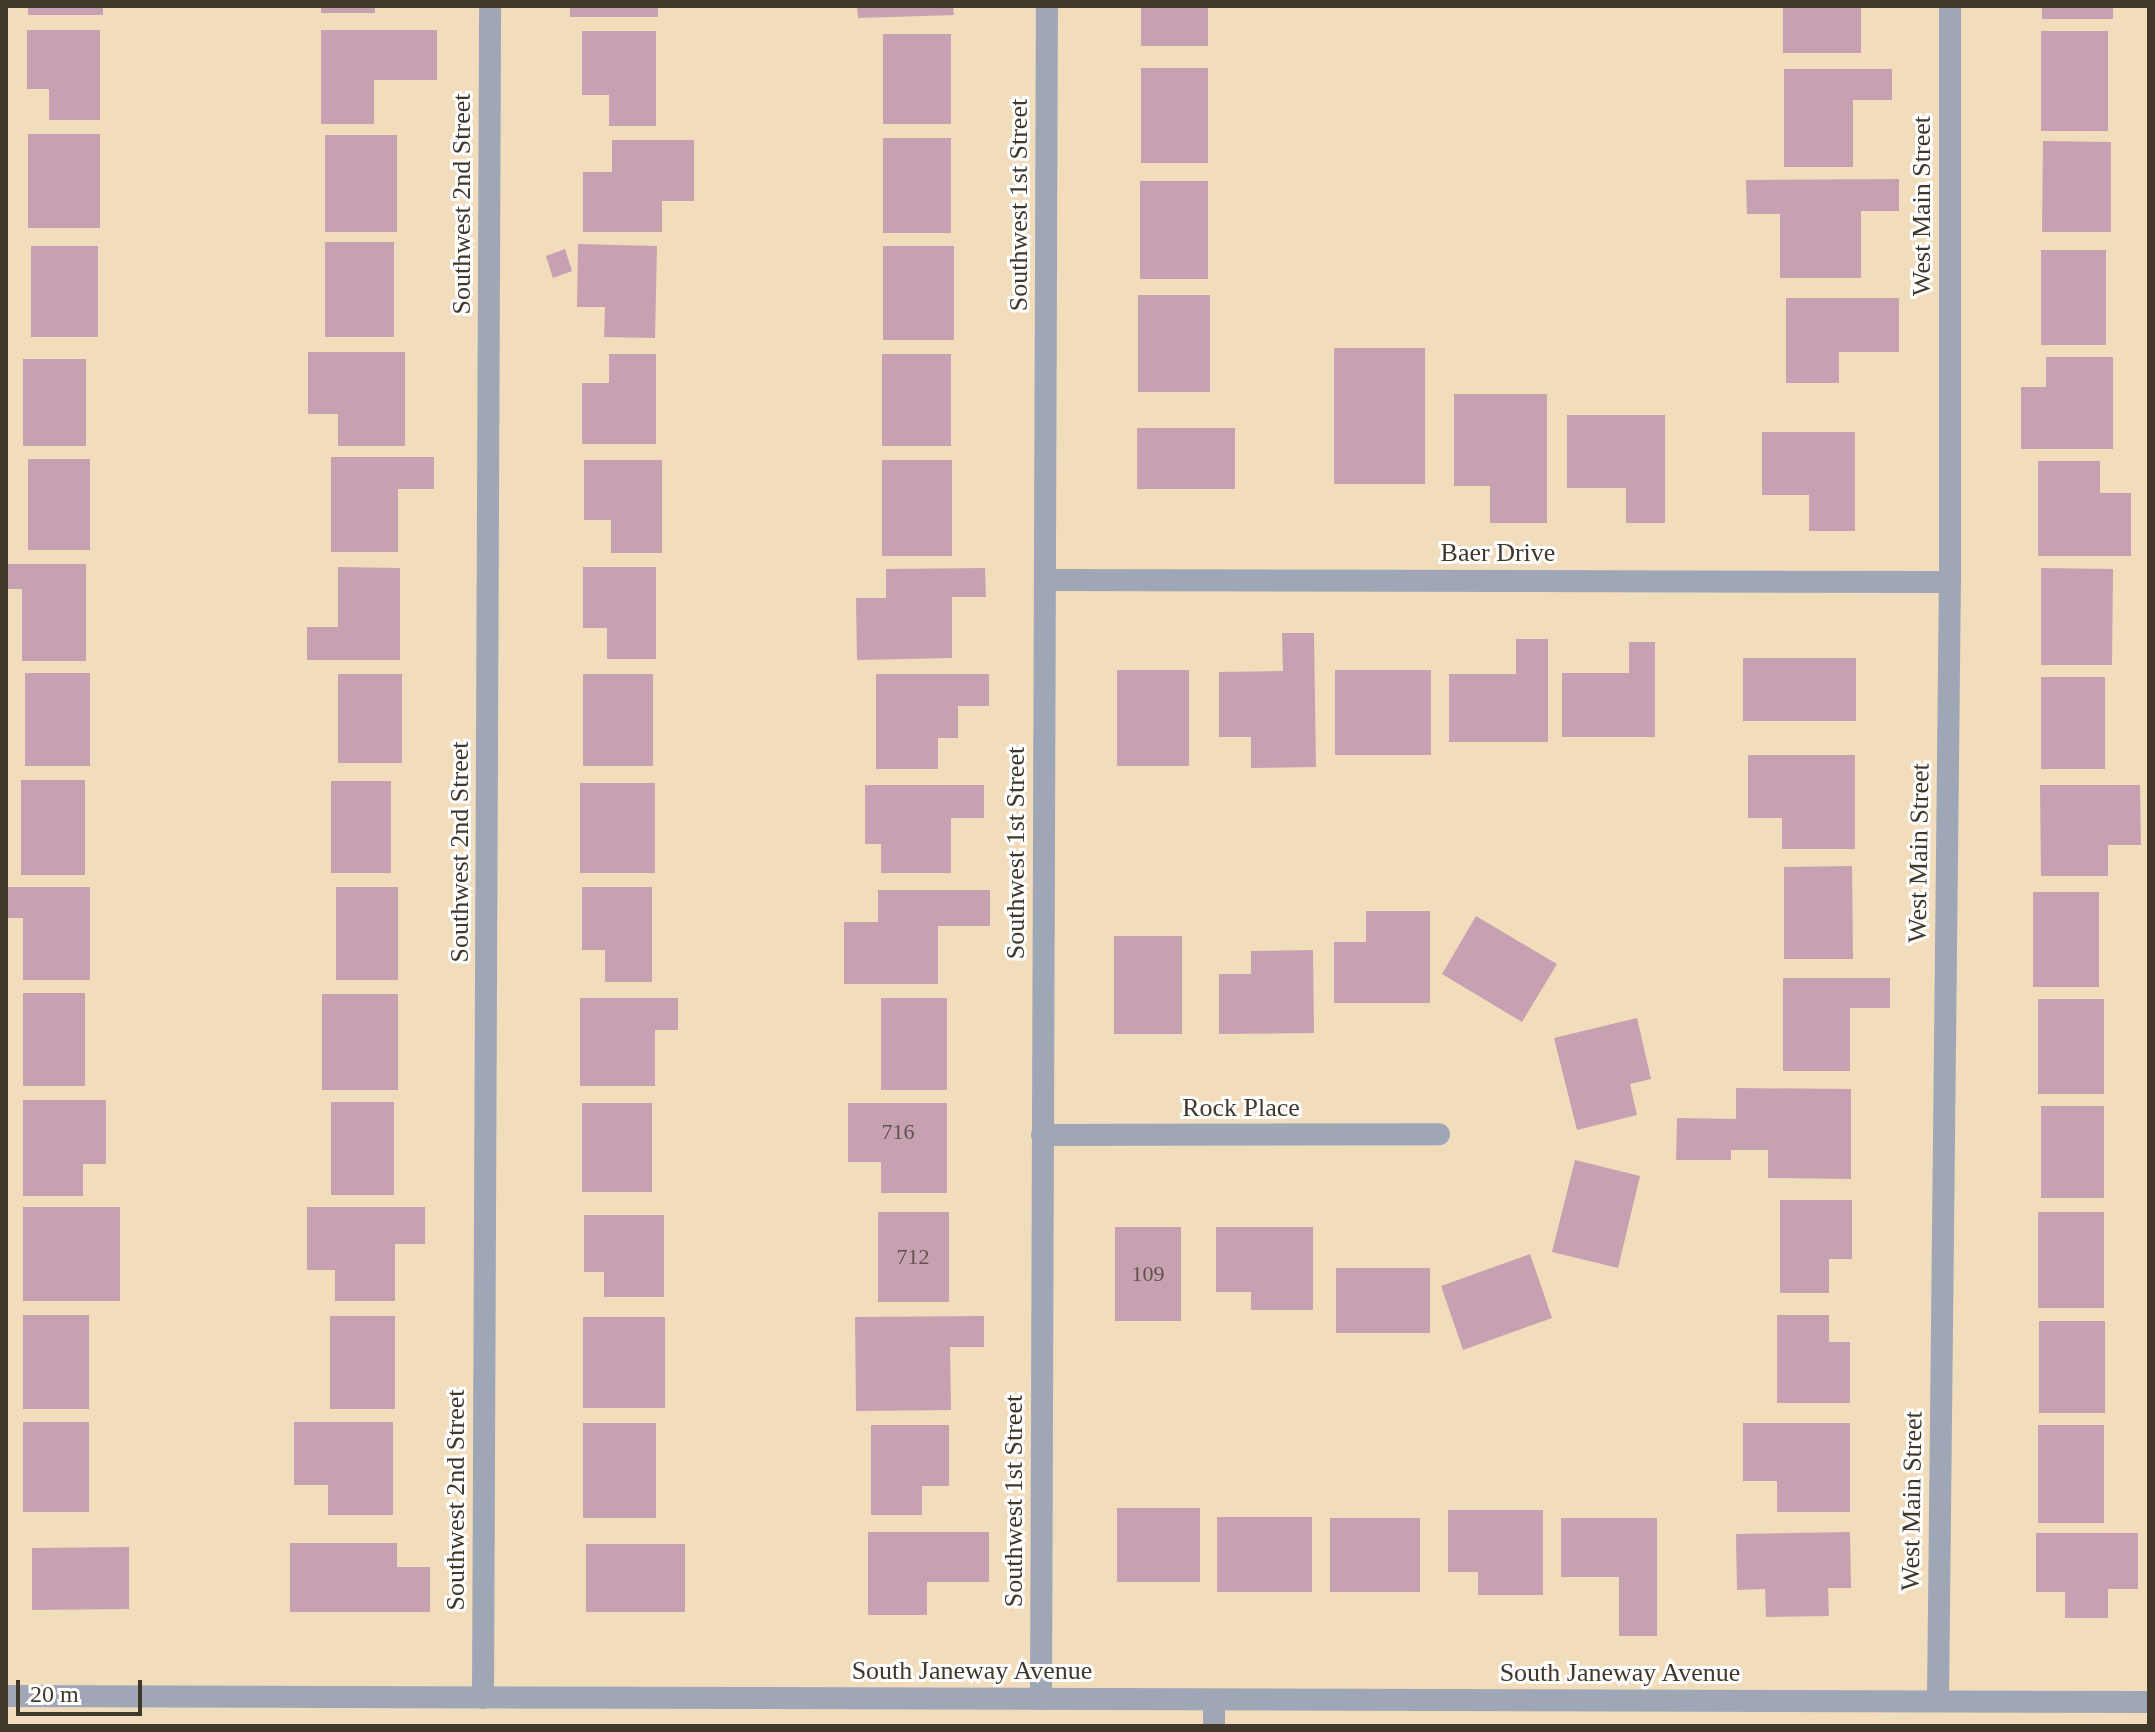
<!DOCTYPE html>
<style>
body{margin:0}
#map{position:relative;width:2155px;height:1732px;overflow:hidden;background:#f1ddbb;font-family:"Times New Roman",serif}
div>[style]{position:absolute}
.building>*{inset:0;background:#c7a1b1}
.minor>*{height:22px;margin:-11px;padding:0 11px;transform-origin:11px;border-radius:11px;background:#9fa6b5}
.tertiary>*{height:22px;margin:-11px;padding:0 11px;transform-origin:11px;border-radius:11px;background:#9fa6b5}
span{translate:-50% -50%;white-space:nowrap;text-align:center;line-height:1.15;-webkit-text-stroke:6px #fff;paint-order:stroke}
.number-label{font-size:22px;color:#62524c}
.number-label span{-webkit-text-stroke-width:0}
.street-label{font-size:26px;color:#40382b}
.frame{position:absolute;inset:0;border:8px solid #40382b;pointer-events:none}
.scale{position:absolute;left:16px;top:1680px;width:126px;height:36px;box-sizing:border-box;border:4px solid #40382b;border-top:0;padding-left:10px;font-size:24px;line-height:28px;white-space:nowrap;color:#40382b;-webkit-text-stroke:6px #fff;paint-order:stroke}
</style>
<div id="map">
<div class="building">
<i style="clip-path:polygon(28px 6px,103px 6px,103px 15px,28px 15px)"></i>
<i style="clip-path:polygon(321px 6px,375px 6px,375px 13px,321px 13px)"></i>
<i style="clip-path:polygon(570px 6px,658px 6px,658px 17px,570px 17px)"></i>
<i style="clip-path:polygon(857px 6px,953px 6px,954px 15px,858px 18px)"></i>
<i style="clip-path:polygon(1141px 6px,1208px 6px,1208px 46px,1141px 46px)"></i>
<i style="clip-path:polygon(1783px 6px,1861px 6px,1861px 53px,1783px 53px)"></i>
<i style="clip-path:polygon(2042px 6px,2113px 6px,2113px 19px,2042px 19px)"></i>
<i style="clip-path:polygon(27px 30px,100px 30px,100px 120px,49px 120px,49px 89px,27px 89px)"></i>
<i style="clip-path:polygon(321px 30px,437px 30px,437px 80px,374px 80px,374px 124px,321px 124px)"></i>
<i style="clip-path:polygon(582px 31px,656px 31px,656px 126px,609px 126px,609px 95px,582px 95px)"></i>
<i style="clip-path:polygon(2041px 31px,2108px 31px,2108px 131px,2041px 131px)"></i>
<i style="clip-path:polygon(883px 34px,951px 34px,951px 124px,883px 124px)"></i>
<i style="clip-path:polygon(1141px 68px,1208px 68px,1208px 163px,1141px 163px)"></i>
<i style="clip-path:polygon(1784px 69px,1892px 69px,1892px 100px,1853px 100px,1853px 167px,1784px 167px)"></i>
<i style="clip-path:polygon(28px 134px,100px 134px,100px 228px,28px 228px)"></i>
<i style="clip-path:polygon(325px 135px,397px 135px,397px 232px,325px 232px)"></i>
<i style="clip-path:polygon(883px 138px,951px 138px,951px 233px,883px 233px)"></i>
<i style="clip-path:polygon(612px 140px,694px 140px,694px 201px,662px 201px,662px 232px,583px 232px,583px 172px,612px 172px)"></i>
<i style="clip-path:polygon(2043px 141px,2111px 142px,2111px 232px,2042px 232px)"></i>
<i style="clip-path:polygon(1899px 179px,1899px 211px,1861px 211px,1861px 278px,1780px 278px,1780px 214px,1747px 214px,1746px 180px)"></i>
<i style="clip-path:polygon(1140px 181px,1208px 181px,1208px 279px,1140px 279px)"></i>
<i style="clip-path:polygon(325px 242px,394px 242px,394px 337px,325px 337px)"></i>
<i style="clip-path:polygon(578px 244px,657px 246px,655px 338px,604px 337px,605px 307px,577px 307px)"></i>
<i style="clip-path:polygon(31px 246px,98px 246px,98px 337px,31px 337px)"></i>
<i style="clip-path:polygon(883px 246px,954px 246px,954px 340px,883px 340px)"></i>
<i style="clip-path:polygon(565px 249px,572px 271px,553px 278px,546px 256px)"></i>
<i style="clip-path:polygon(2041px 250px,2106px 250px,2106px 345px,2041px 345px)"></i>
<i style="clip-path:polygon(1138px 295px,1210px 295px,1210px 392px,1138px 392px)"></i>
<i style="clip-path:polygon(1786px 298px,1899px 298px,1899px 352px,1839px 352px,1839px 383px,1786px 383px)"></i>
<i style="clip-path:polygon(1334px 348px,1425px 348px,1425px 484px,1334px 484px)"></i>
<i style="clip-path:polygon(308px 352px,405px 352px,405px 446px,338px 446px,338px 414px,308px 414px)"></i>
<i style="clip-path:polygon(609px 354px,656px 354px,656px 444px,582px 444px,582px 383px,609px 383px)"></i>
<i style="clip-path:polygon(882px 354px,951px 354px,951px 446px,882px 446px)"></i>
<i style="clip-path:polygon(2046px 357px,2113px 357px,2113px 449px,2021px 449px,2021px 387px,2046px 387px)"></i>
<i style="clip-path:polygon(23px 359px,86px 359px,86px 446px,23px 446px)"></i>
<i style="clip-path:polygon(1454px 394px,1547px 394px,1547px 523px,1490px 523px,1490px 486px,1454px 486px)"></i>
<i style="clip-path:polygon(1567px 415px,1665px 415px,1665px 523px,1626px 523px,1626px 488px,1567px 488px)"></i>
<i style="clip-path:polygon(1137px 428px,1235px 428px,1235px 489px,1137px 489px)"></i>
<i style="clip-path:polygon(1762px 432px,1855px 432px,1855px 531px,1809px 531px,1809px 495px,1762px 495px)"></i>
<i style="clip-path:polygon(331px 457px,434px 457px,434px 489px,398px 489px,398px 552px,331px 552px)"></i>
<i style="clip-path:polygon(28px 459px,90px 459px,90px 550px,28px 550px)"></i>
<i style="clip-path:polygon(584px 460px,662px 460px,662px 553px,611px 553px,611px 520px,584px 520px)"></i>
<i style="clip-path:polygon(882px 460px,952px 460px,952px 556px,882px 556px)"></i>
<i style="clip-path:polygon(2038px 461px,2100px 461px,2100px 493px,2131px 493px,2131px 556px,2038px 556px)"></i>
<i style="clip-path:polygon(6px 564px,86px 564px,86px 661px,22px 661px,22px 589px,6px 589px)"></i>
<i style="clip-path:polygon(338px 567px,400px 568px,400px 660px,307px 660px,307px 627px,338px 627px)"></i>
<i style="clip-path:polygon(583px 567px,656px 567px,656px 659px,607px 659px,607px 628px,583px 628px)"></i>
<i style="clip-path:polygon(985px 568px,986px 597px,952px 597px,952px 658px,857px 660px,856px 598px,886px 598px,886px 569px)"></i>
<i style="clip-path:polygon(2041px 568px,2113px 569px,2112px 665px,2041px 665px)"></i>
<i style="clip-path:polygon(1282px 633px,1314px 633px,1316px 767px,1251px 768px,1251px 737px,1219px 737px,1219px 672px,1283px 671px)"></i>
<i style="clip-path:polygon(1516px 639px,1548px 639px,1548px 742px,1449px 742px,1449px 674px,1516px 674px)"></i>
<i style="clip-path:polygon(1629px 642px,1655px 642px,1655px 737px,1562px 737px,1562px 673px,1629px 673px)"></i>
<i style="clip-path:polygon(1743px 658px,1856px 658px,1856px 721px,1743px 721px)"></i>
<i style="clip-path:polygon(1117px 670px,1189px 670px,1189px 766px,1117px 766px)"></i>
<i style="clip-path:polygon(1335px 670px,1431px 670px,1431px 755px,1335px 755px)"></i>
<i style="clip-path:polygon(25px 673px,90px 673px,90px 766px,25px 766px)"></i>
<i style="clip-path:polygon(338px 674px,402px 674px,402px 763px,338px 763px)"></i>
<i style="clip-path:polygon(583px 674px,653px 674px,653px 766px,583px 766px)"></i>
<i style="clip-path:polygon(876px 674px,989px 674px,989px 706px,958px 706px,958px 738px,938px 738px,938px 769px,876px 769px)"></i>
<i style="clip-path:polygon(2041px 677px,2105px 677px,2105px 769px,2041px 769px)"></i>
<i style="clip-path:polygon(1748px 755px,1855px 755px,1855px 849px,1782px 849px,1782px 818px,1748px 818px)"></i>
<i style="clip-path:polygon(21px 780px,85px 780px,85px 875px,21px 875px)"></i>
<i style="clip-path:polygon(331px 781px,391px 781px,391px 873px,331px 873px)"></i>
<i style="clip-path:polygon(580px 783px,655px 783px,655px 873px,580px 873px)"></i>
<i style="clip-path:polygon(865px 785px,984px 785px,984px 818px,951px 818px,951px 873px,881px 873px,881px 844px,865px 844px)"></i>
<i style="clip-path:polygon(2040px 785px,2140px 785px,2141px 845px,2108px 845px,2108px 876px,2041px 876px)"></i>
<i style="clip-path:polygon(1852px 866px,1853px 959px,1784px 959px,1784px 867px)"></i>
<i style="clip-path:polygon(6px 887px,90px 887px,90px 980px,23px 980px,23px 918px,6px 918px)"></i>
<i style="clip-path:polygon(336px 887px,398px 887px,398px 980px,336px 980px)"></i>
<i style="clip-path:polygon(582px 887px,652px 887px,652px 982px,605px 982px,605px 950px,582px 950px)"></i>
<i style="clip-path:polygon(878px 890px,990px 890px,990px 926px,938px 926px,938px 984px,844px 984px,844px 922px,878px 922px)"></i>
<i style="clip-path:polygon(2033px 892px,2099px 892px,2099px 987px,2033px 987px)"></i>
<i style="clip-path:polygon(1366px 911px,1430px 911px,1430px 1003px,1334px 1003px,1334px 942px,1366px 942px)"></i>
<i style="clip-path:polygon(1476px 916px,1557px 964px,1522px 1022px,1442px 974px)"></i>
<i style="clip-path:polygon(1114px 936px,1182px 936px,1182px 1034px,1114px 1034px)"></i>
<i style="clip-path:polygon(1313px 950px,1314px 1033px,1219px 1034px,1219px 974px,1251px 974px,1251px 951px)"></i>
<i style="clip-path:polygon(1783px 978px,1890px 978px,1890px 1008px,1850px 1008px,1850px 1071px,1783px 1071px)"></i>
<i style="clip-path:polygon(23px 993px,85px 993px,85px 1086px,23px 1086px)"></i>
<i style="clip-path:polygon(322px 994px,398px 994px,398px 1090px,322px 1090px)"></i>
<i style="clip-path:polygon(580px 998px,678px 998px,678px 1030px,655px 1030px,655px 1086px,580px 1086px)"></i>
<i style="clip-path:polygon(881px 998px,947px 998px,947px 1090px,881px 1090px)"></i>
<i style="clip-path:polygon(2038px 999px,2104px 999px,2104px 1094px,2038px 1094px)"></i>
<i style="clip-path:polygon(1637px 1018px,1651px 1079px,1630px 1084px,1637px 1115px,1577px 1130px,1554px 1038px)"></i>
<i style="clip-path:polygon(1736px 1088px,1851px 1089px,1851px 1179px,1768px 1178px,1768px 1150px,1731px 1150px,1731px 1160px,1676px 1160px,1677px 1118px,1736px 1119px)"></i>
<i style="clip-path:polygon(23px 1100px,106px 1100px,106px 1164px,83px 1164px,83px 1196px,23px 1196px)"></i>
<i style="clip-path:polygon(331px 1102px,394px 1102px,394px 1195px,331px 1195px)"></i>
<i style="clip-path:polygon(582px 1103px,652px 1103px,652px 1192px,582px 1192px)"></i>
<i style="clip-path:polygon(848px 1103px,947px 1103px,947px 1193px,881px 1193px,881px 1162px,848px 1162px)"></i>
<i style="clip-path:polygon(2041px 1106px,2104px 1106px,2104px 1198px,2041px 1198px)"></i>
<i style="clip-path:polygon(1575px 1160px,1640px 1176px,1618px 1268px,1552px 1252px)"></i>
<i style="clip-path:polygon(1780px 1200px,1852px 1200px,1852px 1259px,1829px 1259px,1829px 1293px,1780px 1293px)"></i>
<i style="clip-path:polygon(23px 1207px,120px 1207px,120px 1301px,23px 1301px)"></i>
<i style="clip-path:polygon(307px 1207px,425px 1207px,425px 1244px,395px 1244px,395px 1301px,335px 1301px,335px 1270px,307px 1270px)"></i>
<i style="clip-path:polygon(878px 1212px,949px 1212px,949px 1302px,878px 1302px)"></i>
<i style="clip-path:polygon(2038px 1212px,2104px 1212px,2104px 1308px,2038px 1308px)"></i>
<i style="clip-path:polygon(584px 1215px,664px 1215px,664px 1297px,604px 1297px,604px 1272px,584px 1272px)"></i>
<i style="clip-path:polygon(1115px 1227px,1181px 1227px,1181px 1321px,1115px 1321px)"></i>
<i style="clip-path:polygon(1216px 1227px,1313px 1227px,1313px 1310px,1251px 1310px,1251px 1292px,1216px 1292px)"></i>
<i style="clip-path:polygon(1530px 1254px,1552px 1318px,1463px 1350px,1441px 1286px)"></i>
<i style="clip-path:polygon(1336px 1268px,1430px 1268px,1430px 1333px,1336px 1333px)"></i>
<i style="clip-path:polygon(23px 1315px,89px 1315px,89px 1409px,23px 1409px)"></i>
<i style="clip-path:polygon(1777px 1315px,1829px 1315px,1829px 1342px,1850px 1342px,1850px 1403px,1777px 1403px)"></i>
<i style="clip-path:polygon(330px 1316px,395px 1316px,395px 1409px,330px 1409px)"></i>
<i style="clip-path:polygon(984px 1316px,984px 1347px,950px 1347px,951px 1410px,856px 1411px,855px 1317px)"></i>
<i style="clip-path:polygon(583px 1317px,665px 1317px,665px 1408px,583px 1408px)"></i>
<i style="clip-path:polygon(2039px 1321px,2105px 1321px,2105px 1413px,2039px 1413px)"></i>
<i style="clip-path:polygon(23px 1422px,89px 1422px,89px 1512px,23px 1512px)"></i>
<i style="clip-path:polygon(294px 1422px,393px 1422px,393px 1515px,328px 1515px,328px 1485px,294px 1485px)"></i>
<i style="clip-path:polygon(583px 1423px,656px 1423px,656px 1518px,583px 1518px)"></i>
<i style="clip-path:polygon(1743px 1423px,1850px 1423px,1850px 1512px,1777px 1512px,1777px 1481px,1743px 1481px)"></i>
<i style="clip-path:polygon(871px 1425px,949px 1425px,949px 1486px,922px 1486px,922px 1515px,871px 1515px)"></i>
<i style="clip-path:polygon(2038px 1425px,2104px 1425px,2104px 1523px,2038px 1523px)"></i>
<i style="clip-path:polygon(1117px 1508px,1200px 1508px,1200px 1582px,1117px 1582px)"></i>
<i style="clip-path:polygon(1448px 1510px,1543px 1510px,1543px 1595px,1478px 1595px,1478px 1572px,1448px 1572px)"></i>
<i style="clip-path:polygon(1217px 1517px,1312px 1517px,1312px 1592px,1217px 1592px)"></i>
<i style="clip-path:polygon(1330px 1518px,1420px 1518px,1420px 1592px,1330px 1592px)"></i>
<i style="clip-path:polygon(1561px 1518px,1657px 1518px,1657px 1636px,1619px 1636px,1619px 1577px,1561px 1577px)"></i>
<i style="clip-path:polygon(868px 1532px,989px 1532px,989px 1582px,927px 1582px,927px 1615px,868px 1615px)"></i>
<i style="clip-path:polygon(1850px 1532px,1851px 1588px,1828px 1588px,1829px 1616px,1766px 1617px,1765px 1589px,1737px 1590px,1736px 1534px)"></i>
<i style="clip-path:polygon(2036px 1533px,2138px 1533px,2138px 1589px,2108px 1589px,2108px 1618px,2065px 1618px,2065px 1592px,2036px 1592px)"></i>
<i style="clip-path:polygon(290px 1543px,397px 1543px,397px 1567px,430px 1567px,430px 1612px,290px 1612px)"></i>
<i style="clip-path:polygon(586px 1544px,685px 1544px,685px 1612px,586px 1612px)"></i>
<i style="clip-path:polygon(129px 1547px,129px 1609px,32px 1610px,32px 1548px)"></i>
</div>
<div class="minor">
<i style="left:1046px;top:580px;width:904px;rotate:0.13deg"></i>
<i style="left:1042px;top:1135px;width:397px;rotate:-0.1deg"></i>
<i style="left:483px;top:1698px;width:1692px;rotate:-89.76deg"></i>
<i style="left:1041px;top:1699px;width:1693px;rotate:-89.8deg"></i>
<i style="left:1214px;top:1701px;width:25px;rotate:90deg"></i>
<i style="left:1938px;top:1701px;width:1119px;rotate:-89.39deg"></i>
<i style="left:1950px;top:582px;width:576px;rotate:-90deg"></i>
</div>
<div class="tertiary">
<i style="left:6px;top:1696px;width:2143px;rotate:0.16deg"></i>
</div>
<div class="number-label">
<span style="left:898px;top:1132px">716</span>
<span style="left:913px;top:1257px">712</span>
<span style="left:1148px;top:1274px">109</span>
</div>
<div class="street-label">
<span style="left:462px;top:204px;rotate:-90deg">Southwest 2nd Street</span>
<span style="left:1019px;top:205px;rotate:-90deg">Southwest 1st Street</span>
<span style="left:1922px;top:206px;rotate:-90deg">West Main Street</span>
<span style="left:1498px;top:553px">Baer Drive</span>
<span style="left:460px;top:852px;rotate:-90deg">Southwest 2nd Street</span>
<span style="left:1016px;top:853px;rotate:-90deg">Southwest 1st Street</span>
<span style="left:1919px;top:853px;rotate:-89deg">West Main Street</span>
<span style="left:1241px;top:1108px">Rock Place</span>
<span style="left:456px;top:1500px;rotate:-90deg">Southwest 2nd Street</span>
<span style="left:1014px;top:1501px;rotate:-90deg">Southwest 1st Street</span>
<span style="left:1912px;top:1501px;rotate:-89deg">West Main Street</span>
<span style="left:972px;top:1671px">South Janeway Avenue</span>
<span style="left:1620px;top:1673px">South Janeway Avenue</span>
</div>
<div class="frame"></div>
<div class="scale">20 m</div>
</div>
